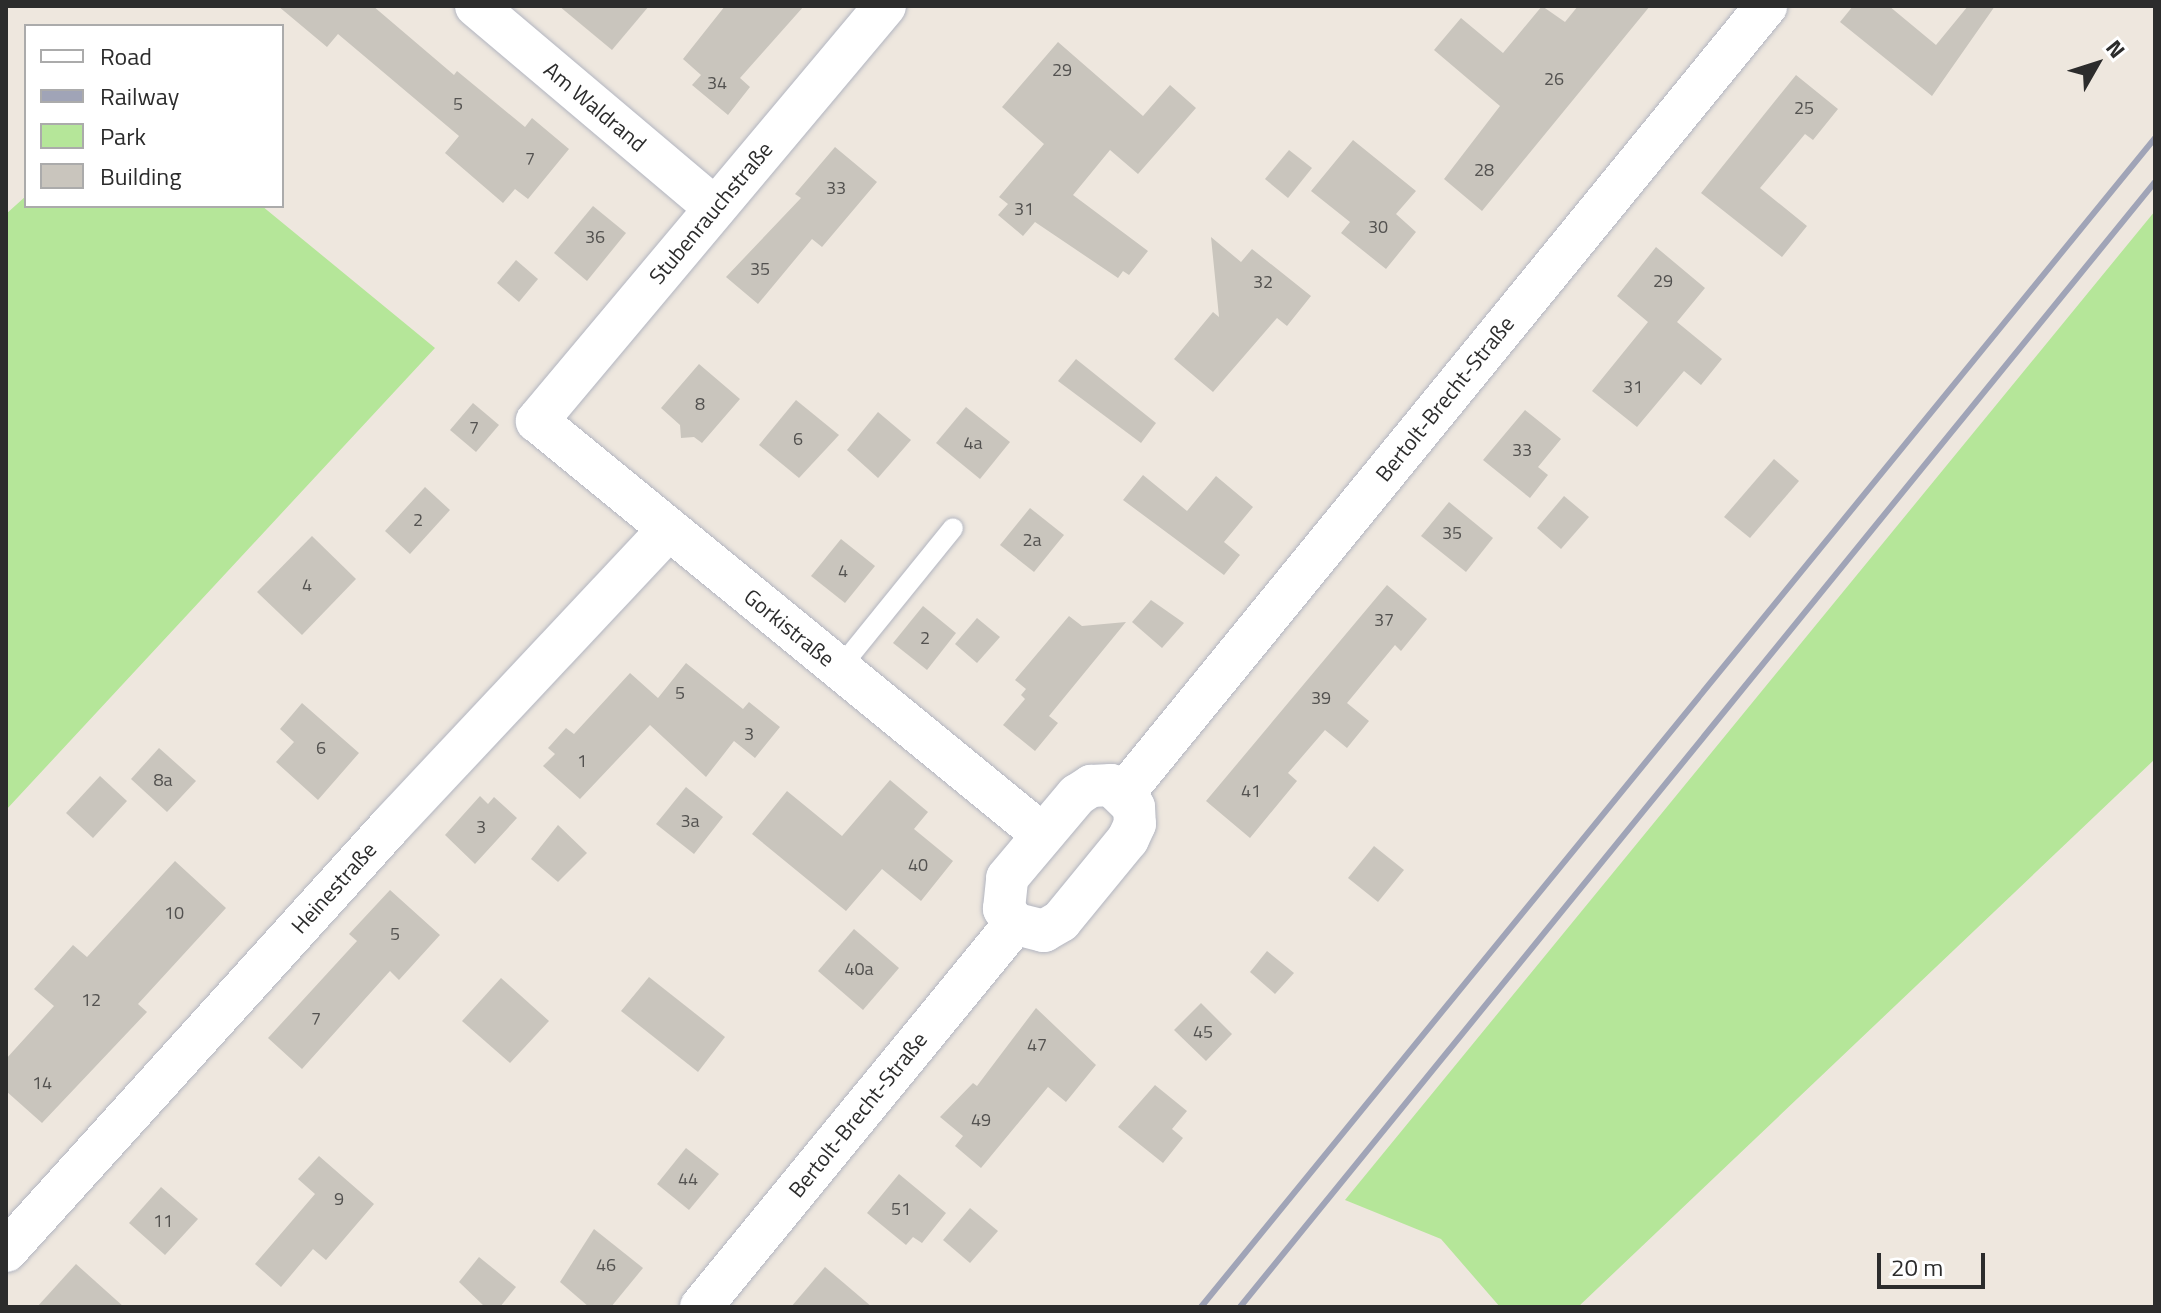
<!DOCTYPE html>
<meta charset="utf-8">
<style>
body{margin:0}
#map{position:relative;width:2161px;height:1313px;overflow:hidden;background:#eee7de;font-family:"Titillium Web",sans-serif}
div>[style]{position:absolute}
.green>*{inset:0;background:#b5e699}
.building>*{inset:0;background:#c9c5bd}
.roads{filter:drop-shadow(0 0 2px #b2b5c0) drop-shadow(0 0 2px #b2b5c0)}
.service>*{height:20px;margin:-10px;padding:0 10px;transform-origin:10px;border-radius:10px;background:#fff}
.minor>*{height:42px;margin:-21px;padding:0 21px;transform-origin:21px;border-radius:21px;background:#fff}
.rail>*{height:6px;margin:-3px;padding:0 3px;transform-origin:3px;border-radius:3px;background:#a0a4b7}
span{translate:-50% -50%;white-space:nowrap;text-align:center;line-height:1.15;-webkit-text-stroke:6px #fff;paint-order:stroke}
.number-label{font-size:18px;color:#535250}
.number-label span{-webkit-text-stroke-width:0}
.street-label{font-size:22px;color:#2c2c2c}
.frame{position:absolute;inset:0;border:8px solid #2c2c2c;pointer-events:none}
.legend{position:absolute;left:24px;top:24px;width:260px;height:184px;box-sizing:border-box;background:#fff;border:2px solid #ababab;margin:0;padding:10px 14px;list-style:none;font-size:24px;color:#2c2c2c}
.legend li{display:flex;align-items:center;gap:16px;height:40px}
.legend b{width:40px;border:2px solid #ababab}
.north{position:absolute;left:2057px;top:24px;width:80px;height:80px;-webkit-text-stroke:6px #fff;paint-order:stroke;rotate:51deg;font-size:22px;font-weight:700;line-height:32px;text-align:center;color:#2c2c2c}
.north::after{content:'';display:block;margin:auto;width:28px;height:36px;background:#2c2c2c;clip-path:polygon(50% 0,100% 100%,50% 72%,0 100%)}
.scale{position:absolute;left:1877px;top:1253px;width:108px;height:36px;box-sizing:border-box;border:4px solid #2c2c2c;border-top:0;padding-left:10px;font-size:24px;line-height:28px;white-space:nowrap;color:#2c2c2c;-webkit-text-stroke:6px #fff;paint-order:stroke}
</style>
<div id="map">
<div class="green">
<i style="clip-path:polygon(26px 196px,26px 206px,262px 206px,435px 348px,6px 810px,6px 214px)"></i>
<i style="clip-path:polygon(2155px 211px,2155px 759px,1578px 1307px,1500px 1307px,1441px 1239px,1345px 1200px)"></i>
</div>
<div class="building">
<i style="clip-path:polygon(278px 6px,373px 6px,454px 75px,457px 71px,525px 127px,532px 118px,569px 149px,528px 199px,515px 189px,503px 203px,445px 153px,459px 136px,338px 34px,327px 47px)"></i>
<i style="clip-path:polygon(559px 6px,649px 6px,612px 50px)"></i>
<i style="clip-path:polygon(725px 6px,804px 6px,740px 78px,750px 87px,728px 115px,692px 85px,701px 75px,683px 59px)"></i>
<i style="clip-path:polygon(1542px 6px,1565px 22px,1578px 6px,1650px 6px,1482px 211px,1444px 179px,1500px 106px,1434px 50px,1461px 18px,1503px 53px)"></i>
<i style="clip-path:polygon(1853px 6px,1889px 6px,1936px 45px,1968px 6px,1995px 6px,1932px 96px,1840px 22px)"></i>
<i style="clip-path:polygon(1058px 42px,1143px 116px,1170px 85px,1196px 108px,1138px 174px,1110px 150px,1073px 195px,1148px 251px,1129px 275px,1123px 271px,1118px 278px,1035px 222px,1023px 236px,998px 215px,1008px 204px,999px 197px,1044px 144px,1002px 107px)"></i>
<i style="clip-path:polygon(1796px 75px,1838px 109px,1813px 140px,1805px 134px,1760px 188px,1807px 226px,1782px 257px,1701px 193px)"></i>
<i style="clip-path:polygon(1353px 140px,1416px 191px,1396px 214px,1416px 232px,1386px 269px,1341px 233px,1350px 222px,1311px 191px)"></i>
<i style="clip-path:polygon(835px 147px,877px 182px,822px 247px,812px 239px,758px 304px,726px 277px,801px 198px,795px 194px)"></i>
<i style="clip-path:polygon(1289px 150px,1312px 168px,1288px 198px,1265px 179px)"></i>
<i style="clip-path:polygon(593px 206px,626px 233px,587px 281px,554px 253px)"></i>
<i style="clip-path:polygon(1211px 237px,1241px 262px,1252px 249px,1311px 296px,1287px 326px,1277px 318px,1213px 392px,1174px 359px,1213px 312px,1219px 317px)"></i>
<i style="clip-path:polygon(1656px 247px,1705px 288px,1677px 322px,1722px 359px,1701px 385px,1684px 371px,1637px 427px,1592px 391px,1648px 322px,1617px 296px)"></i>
<i style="clip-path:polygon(516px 260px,538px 279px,519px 302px,497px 283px)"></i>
<i style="clip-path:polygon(1076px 359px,1156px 423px,1141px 443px,1058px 381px)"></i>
<i style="clip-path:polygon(699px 364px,740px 399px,702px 443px,694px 437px,681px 438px,680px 425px,661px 408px)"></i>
<i style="clip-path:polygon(796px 400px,839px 435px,799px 478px,759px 445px)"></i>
<i style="clip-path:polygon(473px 403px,499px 425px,476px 452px,450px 430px)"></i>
<i style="clip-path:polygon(966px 407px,1010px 442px,980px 479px,936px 443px)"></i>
<i style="clip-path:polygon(1525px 410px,1561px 439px,1538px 467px,1548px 475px,1530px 498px,1483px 460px)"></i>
<i style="clip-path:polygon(878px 412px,911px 440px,878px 478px,847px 450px)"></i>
<i style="clip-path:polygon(1774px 459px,1799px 481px,1750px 538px,1724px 517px)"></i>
<i style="clip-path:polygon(1143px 475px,1187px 511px,1216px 476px,1253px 507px,1224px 542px,1240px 555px,1224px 575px,1123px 500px)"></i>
<i style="clip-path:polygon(425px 487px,450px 510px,410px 554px,385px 531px)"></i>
<i style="clip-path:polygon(1564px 496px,1589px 517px,1561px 549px,1537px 528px)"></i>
<i style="clip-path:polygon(1449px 502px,1493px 538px,1466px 572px,1421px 536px)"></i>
<i style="clip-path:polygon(1030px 508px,1064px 535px,1034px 572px,1000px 545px)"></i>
<i style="clip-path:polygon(312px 536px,356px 579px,302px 635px,257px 592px)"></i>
<i style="clip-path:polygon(841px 539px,875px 566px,845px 603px,811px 576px)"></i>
<i style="clip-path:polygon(1387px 585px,1427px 619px,1401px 651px,1395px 645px,1347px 703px,1369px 721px,1347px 748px,1325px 730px,1288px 773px,1297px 781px,1250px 838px,1206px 801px)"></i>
<i style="clip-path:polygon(1151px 600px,1184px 623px,1162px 648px,1132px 622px)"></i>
<i style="clip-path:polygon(923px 606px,956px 633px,927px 670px,893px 643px)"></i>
<i style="clip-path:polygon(1069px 616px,1082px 626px,1126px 622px,1049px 716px,1058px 723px,1035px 751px,1003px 725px,1025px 699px,1021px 695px,1026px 689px,1015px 680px)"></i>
<i style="clip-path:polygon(977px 618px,1000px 637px,977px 663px,955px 644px)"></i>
<i style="clip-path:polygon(686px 663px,743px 709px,749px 702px,780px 727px,755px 758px,734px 741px,706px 777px,650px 725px,580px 799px,543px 766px,555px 754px,548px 748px,566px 728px,574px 734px,630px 673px,658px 698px)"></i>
<i style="clip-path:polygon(302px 703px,359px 753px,318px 800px,276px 762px,294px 742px,280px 729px)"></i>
<i style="clip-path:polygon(159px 748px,196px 781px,167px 812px,131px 779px)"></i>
<i style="clip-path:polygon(100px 776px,127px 801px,93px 838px,66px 813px)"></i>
<i style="clip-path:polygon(890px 780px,928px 812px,914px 829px,953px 861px,921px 901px,882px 869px,846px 911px,752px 834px,787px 791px,842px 836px)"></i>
<i style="clip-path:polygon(686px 787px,723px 817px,694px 854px,656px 824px)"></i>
<i style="clip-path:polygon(480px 796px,488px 804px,494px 797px,517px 818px,475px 864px,445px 835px)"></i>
<i style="clip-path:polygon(558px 825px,587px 853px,558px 882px,531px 859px)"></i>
<i style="clip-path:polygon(1374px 846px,1404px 870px,1378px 902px,1348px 878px)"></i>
<i style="clip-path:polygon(175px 861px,226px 908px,138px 1004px,147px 1012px,42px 1123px,6px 1091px,6px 1059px,54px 1006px,34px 989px,73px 945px,87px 957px)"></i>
<i style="clip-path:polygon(390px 890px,440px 935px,399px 980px,390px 971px,302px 1069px,268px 1038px,357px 941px,349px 934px)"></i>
<i style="clip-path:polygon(854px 929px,899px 968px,863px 1010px,818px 971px)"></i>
<i style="clip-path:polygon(1267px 951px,1294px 973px,1275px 994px,1250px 972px)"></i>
<i style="clip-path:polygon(649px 977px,725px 1037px,698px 1072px,621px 1011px)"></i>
<i style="clip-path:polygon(501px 978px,549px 1021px,510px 1063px,462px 1021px)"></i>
<i style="clip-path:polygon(1201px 1003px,1232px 1034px,1206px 1061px,1174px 1030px)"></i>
<i style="clip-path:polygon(1036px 1008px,1096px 1065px,1066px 1102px,1048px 1087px,981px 1168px,955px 1146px,963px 1136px,940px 1117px,973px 1083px,977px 1086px)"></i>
<i style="clip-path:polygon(1155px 1085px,1187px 1111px,1172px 1129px,1183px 1138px,1163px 1163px,1118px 1127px)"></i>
<i style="clip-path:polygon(686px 1148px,719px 1174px,689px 1210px,657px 1184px)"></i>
<i style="clip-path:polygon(319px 1156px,374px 1204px,326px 1260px,313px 1249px,281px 1287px,255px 1264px,315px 1194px,298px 1179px)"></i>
<i style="clip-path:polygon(899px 1174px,946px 1213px,922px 1243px,913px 1237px,906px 1245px,867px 1213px)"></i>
<i style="clip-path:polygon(161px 1187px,198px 1219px,165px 1255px,129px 1223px)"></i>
<i style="clip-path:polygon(970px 1208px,998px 1231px,970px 1263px,943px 1240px)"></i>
<i style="clip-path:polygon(594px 1229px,643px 1268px,611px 1307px,589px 1307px,560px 1282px)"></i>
<i style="clip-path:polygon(479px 1257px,516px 1287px,500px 1307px,485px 1307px,459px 1282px)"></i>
<i style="clip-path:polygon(76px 1264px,124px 1307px,37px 1307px)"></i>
<i style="clip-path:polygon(825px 1267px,872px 1307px,791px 1307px)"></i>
</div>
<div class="roads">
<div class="service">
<i style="left:839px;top:669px;width:181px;rotate:-51deg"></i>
</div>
<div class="minor">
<i style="left:476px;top:6px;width:313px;rotate:40.2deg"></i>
<i style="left:885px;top:6px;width:542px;rotate:129.98deg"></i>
<i style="left:537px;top:421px;width:652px;rotate:39.28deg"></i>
<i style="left:1111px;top:785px;width:32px;rotate:44deg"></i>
<i style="left:1134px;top:807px;width:17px;rotate:87deg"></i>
<i style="left:1135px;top:824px;width:17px;rotate:115deg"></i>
<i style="left:1128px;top:839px;width:106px;rotate:129.3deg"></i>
<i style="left:1061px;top:921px;width:20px;rotate:150deg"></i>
<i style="left:1044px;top:931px;width:30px;rotate:-166deg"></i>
<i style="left:1015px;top:924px;width:19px;rotate:-126deg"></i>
<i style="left:1004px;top:909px;width:31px;rotate:-84deg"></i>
<i style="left:1007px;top:878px;width:109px;rotate:-49.9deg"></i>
<i style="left:1077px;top:795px;width:17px;rotate:-33deg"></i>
<i style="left:1091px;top:786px;width:20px;rotate:-3deg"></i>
<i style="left:1124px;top:793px;width:1016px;rotate:-50.79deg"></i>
<i style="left:6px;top:1251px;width:574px;rotate:-47.89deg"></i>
<i style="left:391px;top:825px;width:405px;rotate:-46.8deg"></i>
<i style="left:701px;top:1307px;width:495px;rotate:-50.7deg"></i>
</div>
</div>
<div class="rail">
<i style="left:1201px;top:1307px;width:1509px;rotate:-50.78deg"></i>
<i style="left:1240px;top:1307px;width:1450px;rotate:-50.88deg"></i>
</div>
<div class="number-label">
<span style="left:1062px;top:70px">29</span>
<span style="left:1554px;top:79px">26</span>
<span style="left:717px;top:83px">34</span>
<span style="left:458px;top:104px">5</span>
<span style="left:1804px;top:108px">25</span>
<span style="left:530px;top:159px">7</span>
<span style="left:1484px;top:170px">28</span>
<span style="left:836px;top:188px">33</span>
<span style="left:1024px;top:209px">31</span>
<span style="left:1378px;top:227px">30</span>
<span style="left:595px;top:237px">36</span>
<span style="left:760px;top:269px">35</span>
<span style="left:1663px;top:281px">29</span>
<span style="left:1263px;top:282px">32</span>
<span style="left:1633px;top:387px">31</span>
<span style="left:700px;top:404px">8</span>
<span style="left:474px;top:428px">7</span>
<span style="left:798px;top:439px">6</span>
<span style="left:973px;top:443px">4a</span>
<span style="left:1522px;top:450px">33</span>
<span style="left:418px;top:520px">2</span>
<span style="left:1452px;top:533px">35</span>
<span style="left:1032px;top:540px">2a</span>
<span style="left:843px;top:571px">4</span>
<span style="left:307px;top:585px">4</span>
<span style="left:1384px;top:620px">37</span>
<span style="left:925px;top:638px">2</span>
<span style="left:680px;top:693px">5</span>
<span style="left:1321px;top:698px">39</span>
<span style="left:749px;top:734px">3</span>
<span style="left:321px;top:748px">6</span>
<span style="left:582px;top:761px">1</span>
<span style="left:163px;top:780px">8a</span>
<span style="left:1251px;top:791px">41</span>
<span style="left:690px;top:821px">3a</span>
<span style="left:481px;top:827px">3</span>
<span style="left:918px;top:865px">40</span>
<span style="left:174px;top:913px">10</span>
<span style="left:395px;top:934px">5</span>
<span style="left:859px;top:969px">40a</span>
<span style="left:91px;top:1000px">12</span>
<span style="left:316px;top:1019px">7</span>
<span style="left:1203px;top:1032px">45</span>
<span style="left:1037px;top:1045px">47</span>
<span style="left:42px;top:1083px">14</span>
<span style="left:981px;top:1120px">49</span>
<span style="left:688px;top:1179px">44</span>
<span style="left:339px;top:1199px">9</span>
<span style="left:901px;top:1209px">51</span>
<span style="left:163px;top:1221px">11</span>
<span style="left:606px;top:1265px">46</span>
</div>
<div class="street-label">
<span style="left:595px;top:107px;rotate:40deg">Am Waldrand</span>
<span style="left:711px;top:213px;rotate:-50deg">Stubenrauchstraße</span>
<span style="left:1445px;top:399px;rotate:-51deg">Bertolt-Brecht-Straße</span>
<span style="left:789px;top:628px;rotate:39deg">Gorkistraße</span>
<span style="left:334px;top:888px;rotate:-48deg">Heinestraße</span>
<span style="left:858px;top:1115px;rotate:-51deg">Bertolt-Brecht-Straße</span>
</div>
<div class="frame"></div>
<ul class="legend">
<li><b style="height:10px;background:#fff"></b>Road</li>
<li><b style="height:10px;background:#a0a4b7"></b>Railway</li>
<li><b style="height:22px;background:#b5e699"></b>Park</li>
<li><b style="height:22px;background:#c9c5bd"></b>Building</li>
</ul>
<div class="north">N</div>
<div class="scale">20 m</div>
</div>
